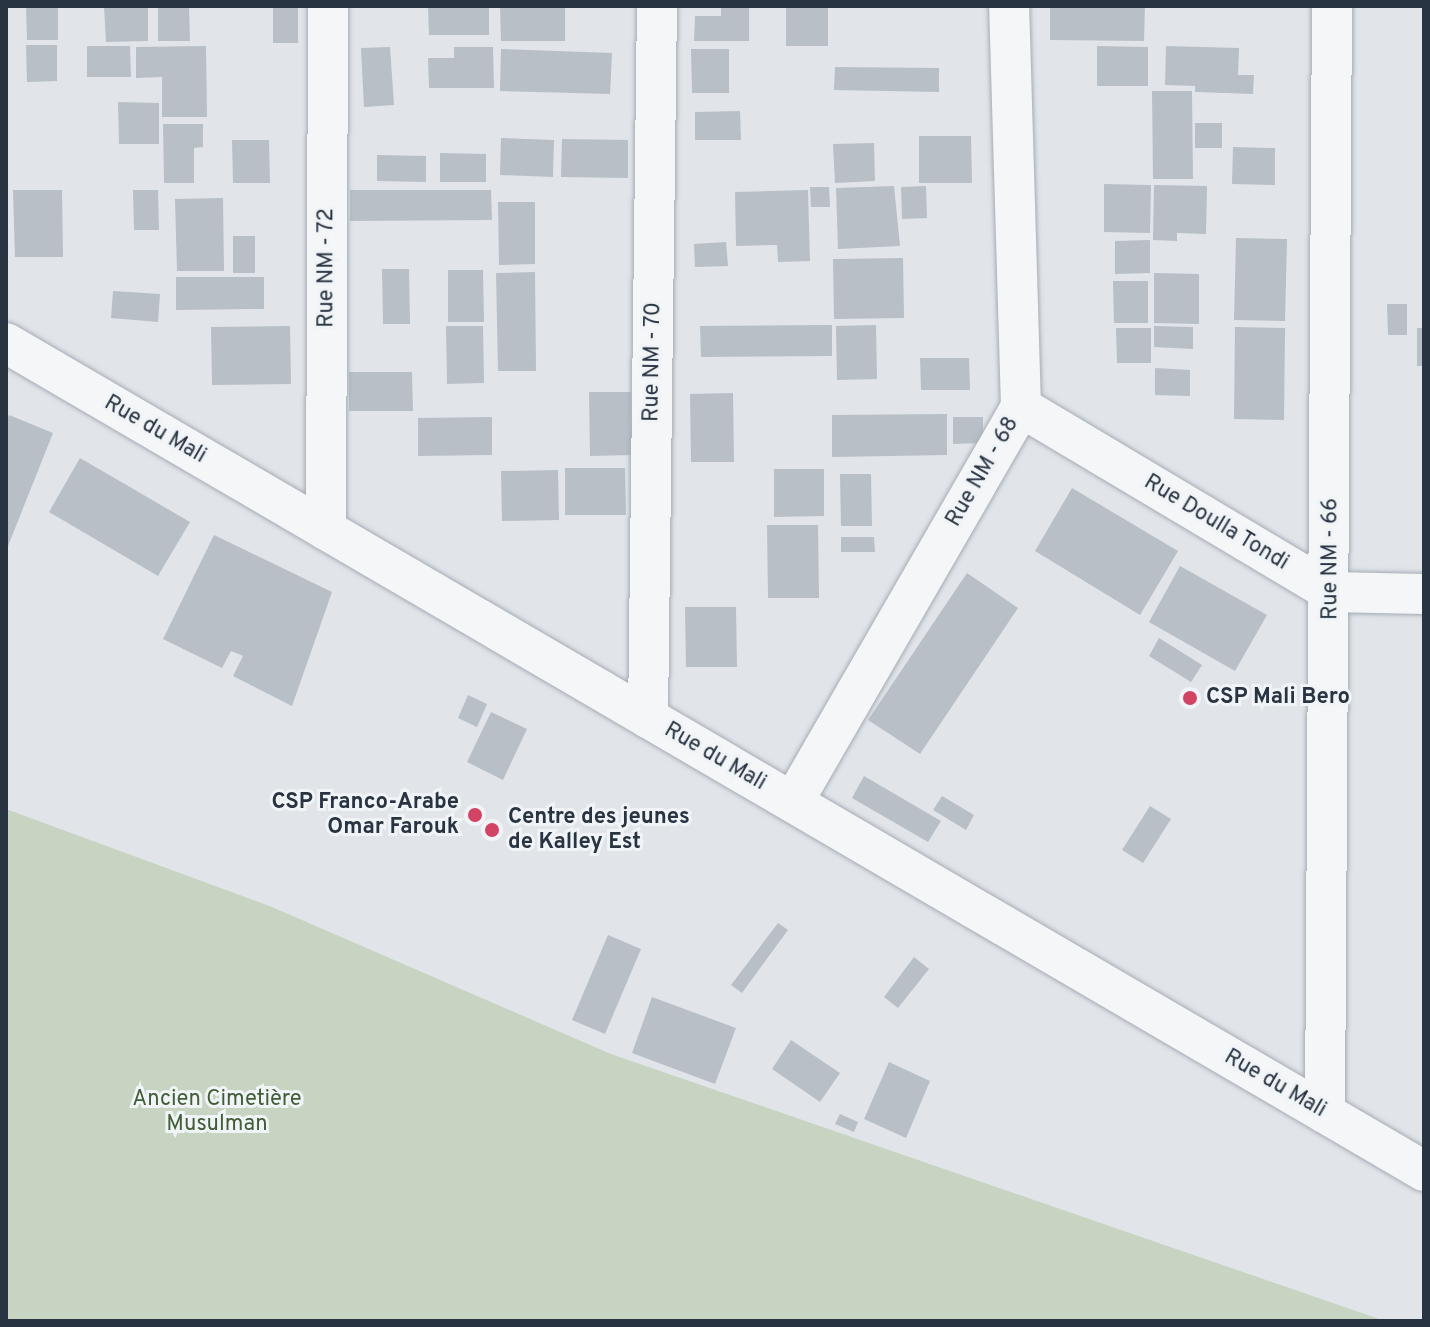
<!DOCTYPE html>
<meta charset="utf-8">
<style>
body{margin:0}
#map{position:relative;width:1430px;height:1327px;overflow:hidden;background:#e1e5ea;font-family:Overpass,sans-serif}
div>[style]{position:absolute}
.green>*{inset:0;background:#c8d4c2}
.building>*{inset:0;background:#b8bfc7}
.roads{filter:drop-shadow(0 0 2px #a6acb4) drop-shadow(0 0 2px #a6acb4)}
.minor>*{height:40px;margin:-20px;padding:0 20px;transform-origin:20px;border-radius:20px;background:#f4f6f8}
.dots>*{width:22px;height:22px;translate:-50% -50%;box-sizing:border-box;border:4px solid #f1f4f7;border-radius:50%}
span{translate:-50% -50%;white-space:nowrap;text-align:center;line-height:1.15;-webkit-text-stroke:6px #f1f4f7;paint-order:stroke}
.street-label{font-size:22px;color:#293442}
.poi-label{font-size:22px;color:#293442;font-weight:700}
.left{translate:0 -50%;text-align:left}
.right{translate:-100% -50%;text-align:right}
.park-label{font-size:22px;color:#415e36}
.frame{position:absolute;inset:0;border:8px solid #293442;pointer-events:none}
</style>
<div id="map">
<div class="green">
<i style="clip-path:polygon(6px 809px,272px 907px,611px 1054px,1385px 1321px,6px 1321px)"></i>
</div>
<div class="building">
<i style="clip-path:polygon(26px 6px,58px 6px,58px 40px,27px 40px)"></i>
<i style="clip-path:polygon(104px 6px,148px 6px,148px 41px,106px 42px)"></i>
<i style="clip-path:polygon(158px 6px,189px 6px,190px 41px,158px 41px)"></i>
<i style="clip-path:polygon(428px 6px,489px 6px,489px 35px,429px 35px)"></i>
<i style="clip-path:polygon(500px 6px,565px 6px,565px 41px,501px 41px)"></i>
<i style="clip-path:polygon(721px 6px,749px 6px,749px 41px,694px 41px,695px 16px,721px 16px)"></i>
<i style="clip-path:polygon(786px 6px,828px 6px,828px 46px,786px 46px)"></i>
<i style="clip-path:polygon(1050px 6px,1145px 6px,1144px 41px,1050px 40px)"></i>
<i style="clip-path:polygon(273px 8px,298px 8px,298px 43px,273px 43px)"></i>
<i style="clip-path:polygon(26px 45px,57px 45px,57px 81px,27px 82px)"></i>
<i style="clip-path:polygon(87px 46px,130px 46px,131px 77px,87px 77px)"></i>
<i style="clip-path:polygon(206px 46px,207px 117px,162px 117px,162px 77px,136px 78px,136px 47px)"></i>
<i style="clip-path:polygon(1097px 46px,1148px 47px,1148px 86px,1097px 86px)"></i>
<i style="clip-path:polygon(1166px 46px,1239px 48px,1238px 75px,1254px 75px,1253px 94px,1195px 92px,1195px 86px,1165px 85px)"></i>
<i style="clip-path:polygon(390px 47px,394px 105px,364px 107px,361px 48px)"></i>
<i style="clip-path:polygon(454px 47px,493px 47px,494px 88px,429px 88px,428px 58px,454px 58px)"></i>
<i style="clip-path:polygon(501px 49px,612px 53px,610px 94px,500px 91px)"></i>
<i style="clip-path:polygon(691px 49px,729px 49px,729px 93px,692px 93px)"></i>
<i style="clip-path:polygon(835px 67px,939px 68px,939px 92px,834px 90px)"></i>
<i style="clip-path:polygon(1152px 91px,1192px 91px,1193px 179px,1153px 179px)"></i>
<i style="clip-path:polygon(118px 102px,159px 103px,159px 144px,119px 144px)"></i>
<i style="clip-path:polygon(740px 111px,741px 140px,695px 140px,695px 112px)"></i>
<i style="clip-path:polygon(1195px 123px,1222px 123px,1222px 148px,1195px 148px)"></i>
<i style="clip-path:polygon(163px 124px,203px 124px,203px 147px,194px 148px,194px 183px,164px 183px)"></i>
<i style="clip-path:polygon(919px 136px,971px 136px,972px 183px,919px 183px)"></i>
<i style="clip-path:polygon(501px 138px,554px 140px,553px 177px,500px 175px)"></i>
<i style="clip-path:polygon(562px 139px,628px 140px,628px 178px,561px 177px)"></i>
<i style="clip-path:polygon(232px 140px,269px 140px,270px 183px,233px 183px)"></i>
<i style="clip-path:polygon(874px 143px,875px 181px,835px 183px,833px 144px)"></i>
<i style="clip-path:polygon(1233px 147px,1275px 148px,1275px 185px,1232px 184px)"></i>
<i style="clip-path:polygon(440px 153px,486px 154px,486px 182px,440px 182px)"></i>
<i style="clip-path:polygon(377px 155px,426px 156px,426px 182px,377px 181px)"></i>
<i style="clip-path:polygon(1104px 184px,1151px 185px,1150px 233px,1104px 232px)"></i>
<i style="clip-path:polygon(1154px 185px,1207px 186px,1206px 234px,1177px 233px,1177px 241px,1153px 240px)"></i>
<i style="clip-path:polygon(894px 186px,900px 246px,838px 249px,836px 188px)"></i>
<i style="clip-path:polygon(926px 186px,927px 218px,902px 219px,901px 187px)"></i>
<i style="clip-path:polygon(810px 187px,829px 187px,830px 207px,811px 207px)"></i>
<i style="clip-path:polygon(13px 190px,62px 190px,63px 257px,15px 257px)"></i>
<i style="clip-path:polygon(133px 190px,158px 190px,159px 230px,134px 230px)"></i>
<i style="clip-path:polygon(350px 190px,491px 190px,492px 220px,350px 221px)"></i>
<i style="clip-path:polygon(808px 190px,810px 261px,778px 262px,777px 245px,736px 246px,735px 192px)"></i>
<i style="clip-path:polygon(223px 198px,224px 271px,177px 271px,175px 199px)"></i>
<i style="clip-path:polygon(498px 202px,535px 202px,535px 264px,499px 265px)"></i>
<i style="clip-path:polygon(233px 236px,255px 236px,255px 273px,233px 273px)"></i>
<i style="clip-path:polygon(1236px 238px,1287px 239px,1285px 321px,1234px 320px)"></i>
<i style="clip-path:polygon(1150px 240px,1150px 273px,1115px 274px,1115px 241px)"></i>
<i style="clip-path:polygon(726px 242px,728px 266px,695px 267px,694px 244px)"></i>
<i style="clip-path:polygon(903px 258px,904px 318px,834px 319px,833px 259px)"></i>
<i style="clip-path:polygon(382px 269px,409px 269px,410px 324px,383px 324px)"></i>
<i style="clip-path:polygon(448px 270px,483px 270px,484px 322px,448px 322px)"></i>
<i style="clip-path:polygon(535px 272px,536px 371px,498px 371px,496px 273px)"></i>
<i style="clip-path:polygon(1154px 273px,1199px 274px,1199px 324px,1154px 323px)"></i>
<i style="clip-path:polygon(176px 277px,264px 277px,264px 309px,176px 310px)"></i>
<i style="clip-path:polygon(1113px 281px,1148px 281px,1148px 323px,1114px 323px)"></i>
<i style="clip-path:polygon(113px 291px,160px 294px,158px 322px,111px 318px)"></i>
<i style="clip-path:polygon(1387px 304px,1407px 304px,1407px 335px,1388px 335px)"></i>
<i style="clip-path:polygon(832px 325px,832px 356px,701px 357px,700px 326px)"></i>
<i style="clip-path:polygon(876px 325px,877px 379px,837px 380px,836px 326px)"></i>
<i style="clip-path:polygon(290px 326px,291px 384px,212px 385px,211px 327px)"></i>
<i style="clip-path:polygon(446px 326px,483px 326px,484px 383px,447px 384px)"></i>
<i style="clip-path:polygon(1154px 326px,1193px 327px,1193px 349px,1154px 347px)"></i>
<i style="clip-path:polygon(1235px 327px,1285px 328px,1284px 420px,1234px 419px)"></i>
<i style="clip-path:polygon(1116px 328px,1151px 328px,1151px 363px,1117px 363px)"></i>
<i style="clip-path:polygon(1417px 328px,1424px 328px,1424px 366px,1417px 366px)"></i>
<i style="clip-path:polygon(920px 358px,969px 358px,970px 390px,921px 390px)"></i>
<i style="clip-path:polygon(1155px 368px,1190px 370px,1190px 396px,1155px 395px)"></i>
<i style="clip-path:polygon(349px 372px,412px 372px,413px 411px,349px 411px)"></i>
<i style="clip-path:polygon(589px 392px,631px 392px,632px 455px,590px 456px)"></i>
<i style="clip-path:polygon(733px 393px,734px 462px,691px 462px,690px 394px)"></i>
<i style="clip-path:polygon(947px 414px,947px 455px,832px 457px,832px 415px)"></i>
<i style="clip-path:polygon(9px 415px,53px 433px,6px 551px,6px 423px)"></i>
<i style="clip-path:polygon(492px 417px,492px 455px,418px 456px,418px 418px)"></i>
<i style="clip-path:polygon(953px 417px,983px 417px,983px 443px,953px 444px)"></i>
<i style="clip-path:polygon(80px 458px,190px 522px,158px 576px,49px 512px)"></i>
<i style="clip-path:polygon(565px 468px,625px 468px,626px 515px,565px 515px)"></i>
<i style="clip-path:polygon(774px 469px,824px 469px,824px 516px,774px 517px)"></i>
<i style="clip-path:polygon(558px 470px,559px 520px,502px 521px,501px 471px)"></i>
<i style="clip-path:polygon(840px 474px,871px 474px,872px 526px,841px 526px)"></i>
<i style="clip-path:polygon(1072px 488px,1178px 551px,1140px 615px,1035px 551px)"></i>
<i style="clip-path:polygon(767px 525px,818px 525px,819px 598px,768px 598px)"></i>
<i style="clip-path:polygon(214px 535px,332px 592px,292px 706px,233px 676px,243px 656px,231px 651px,222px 668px,163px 639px)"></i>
<i style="clip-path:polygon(841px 537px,874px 537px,875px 552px,841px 552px)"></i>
<i style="clip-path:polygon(1180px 566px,1267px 615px,1235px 671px,1149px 622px)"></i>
<i style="clip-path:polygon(967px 573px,1018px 608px,920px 754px,868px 720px)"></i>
<i style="clip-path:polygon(685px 607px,736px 607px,737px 667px,686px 667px)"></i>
<i style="clip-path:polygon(1159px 638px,1202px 665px,1191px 682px,1149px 656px)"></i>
<i style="clip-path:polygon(468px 695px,487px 704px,477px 727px,458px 718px)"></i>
<i style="clip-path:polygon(491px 712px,527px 729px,503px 780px,467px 762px)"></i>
<i style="clip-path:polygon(864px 776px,941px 821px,928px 842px,852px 798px)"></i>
<i style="clip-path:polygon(942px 796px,974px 815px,966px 830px,933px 810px)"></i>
<i style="clip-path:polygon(1150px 806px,1171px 819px,1143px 863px,1122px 850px)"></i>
<i style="clip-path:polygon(778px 923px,788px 930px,742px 993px,731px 985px)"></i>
<i style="clip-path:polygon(608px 935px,641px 949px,605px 1034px,572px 1020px)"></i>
<i style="clip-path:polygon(914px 957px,929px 969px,898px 1008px,884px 997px)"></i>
<i style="clip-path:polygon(652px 997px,736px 1028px,715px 1084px,632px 1053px)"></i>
<i style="clip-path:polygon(791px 1040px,840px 1073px,820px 1102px,772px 1069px)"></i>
<i style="clip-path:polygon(889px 1062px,930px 1081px,906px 1138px,864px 1119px)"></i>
<i style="clip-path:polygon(840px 1114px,858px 1122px,854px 1132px,835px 1124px)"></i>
</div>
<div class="roads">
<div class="minor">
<i style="left:6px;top:343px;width:1642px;rotate:30.28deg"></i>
<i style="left:1021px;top:407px;width:361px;rotate:30.8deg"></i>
<i style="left:1331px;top:592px;width:93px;rotate:1.2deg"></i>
<i style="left:326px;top:530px;width:524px;rotate:-89.78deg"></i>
<i style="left:648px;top:718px;width:712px;rotate:-89.28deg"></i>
<i style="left:793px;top:802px;width:456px;rotate:-60deg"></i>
<i style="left:1021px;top:407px;width:401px;rotate:-91.7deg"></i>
<i style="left:1325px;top:1113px;width:1107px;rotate:-89.64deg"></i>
</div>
</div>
<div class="dots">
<i style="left:1190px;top:698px;background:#d24364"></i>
<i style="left:475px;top:815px;background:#d24364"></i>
<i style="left:492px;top:830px;background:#d24364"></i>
</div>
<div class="street-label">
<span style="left:327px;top:268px;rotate:-90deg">Rue NM - 72</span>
<span style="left:653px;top:362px;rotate:-89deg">Rue NM - 70</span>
<span style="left:155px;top:430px;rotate:30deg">Rue du Mali</span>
<span style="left:983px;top:472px;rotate:-60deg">Rue NM - 68</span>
<span style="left:1216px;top:523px;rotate:31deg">Rue Doulla Tondi</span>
<span style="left:1331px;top:559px;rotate:-90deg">Rue NM - 66</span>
<span style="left:715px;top:757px;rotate:30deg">Rue du Mali</span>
<span style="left:1275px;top:1084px;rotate:30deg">Rue du Mali</span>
</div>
<div class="poi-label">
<span class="left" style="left:1206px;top:698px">CSP Mali Bero</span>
<span class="right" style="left:459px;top:815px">CSP Franco-Arabe<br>Omar Farouk</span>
<span class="left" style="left:508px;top:830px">Centre des jeunes<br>de Kalley Est</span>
</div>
<div class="park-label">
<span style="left:217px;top:1112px">Ancien Cimetière<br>Musulman</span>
</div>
<div class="frame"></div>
</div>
